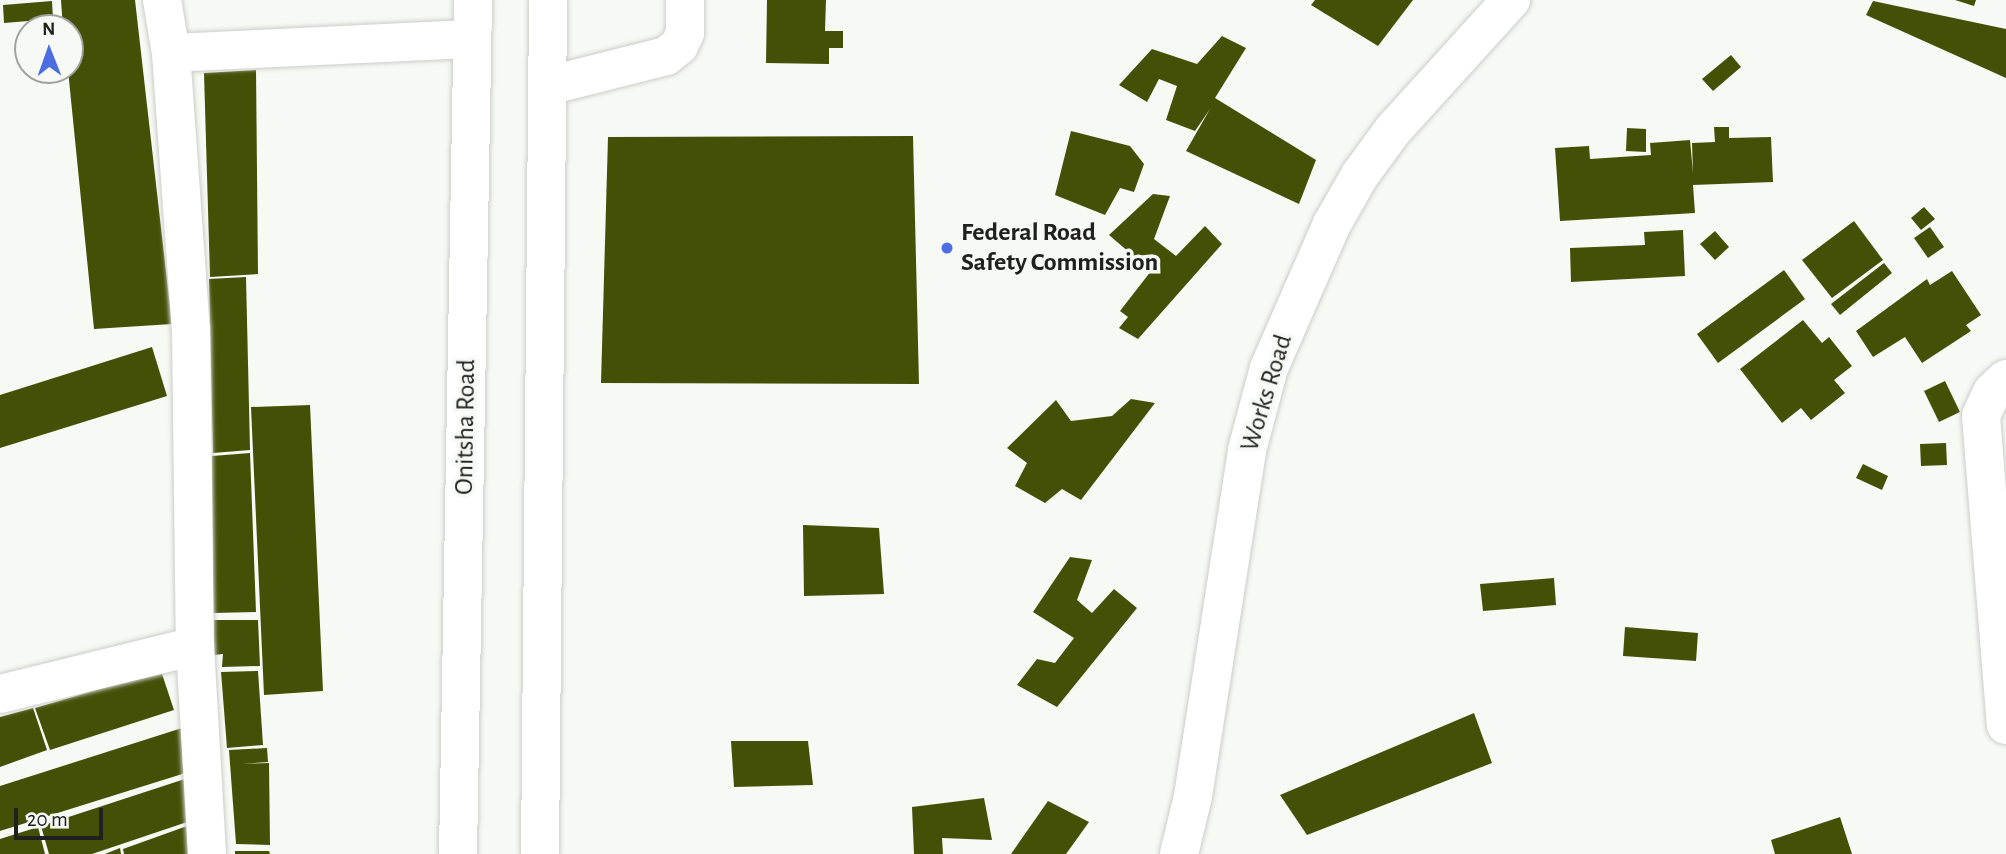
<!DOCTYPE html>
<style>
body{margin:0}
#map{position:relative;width:2006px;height:854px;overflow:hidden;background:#f7f9f4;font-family:"Alegreya Sans",sans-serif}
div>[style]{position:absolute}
.building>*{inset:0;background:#455007}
.roads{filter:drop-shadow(0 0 2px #cccdc8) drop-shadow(0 0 2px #cccdc8)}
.minor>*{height:38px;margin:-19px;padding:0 19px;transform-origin:19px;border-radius:19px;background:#fff}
.major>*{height:38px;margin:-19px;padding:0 19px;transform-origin:19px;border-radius:19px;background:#fff}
.dots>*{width:19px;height:19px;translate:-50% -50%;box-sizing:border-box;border:4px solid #f7f9f4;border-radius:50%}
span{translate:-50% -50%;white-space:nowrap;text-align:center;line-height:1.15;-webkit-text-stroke:7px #f7f9f4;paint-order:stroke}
.poi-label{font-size:26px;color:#20201f;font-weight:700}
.left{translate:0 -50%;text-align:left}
.street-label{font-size:26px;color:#20201f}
.north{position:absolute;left:14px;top:14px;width:70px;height:70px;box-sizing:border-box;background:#f7f9f4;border:2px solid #a1a29f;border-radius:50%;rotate:359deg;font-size:19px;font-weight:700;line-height:28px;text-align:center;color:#20201f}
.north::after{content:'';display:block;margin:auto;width:24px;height:32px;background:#4d6ee2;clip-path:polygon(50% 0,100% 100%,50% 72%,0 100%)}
.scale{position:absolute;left:14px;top:808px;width:89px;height:32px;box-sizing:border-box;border:4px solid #20201f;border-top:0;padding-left:9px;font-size:21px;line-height:24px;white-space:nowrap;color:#20201f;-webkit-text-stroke:5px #f7f9f4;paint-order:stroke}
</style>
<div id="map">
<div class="building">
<i style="clip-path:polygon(61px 0,135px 0,172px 324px,94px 329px,68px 70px,70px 28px,63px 28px)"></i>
<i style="clip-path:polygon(767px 0,826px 0,825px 31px,843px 31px,843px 48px,829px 48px,829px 64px,766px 63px)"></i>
<i style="clip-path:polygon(1315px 0,1413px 0,1378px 46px,1311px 5px)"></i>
<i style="clip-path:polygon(1955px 0,1976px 0,1974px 6px)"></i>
<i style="clip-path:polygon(52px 1px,53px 19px,4px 23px,3px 5px)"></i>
<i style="clip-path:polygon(1873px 1px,2006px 29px,2006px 78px,1866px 15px)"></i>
<i style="clip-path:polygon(1222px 36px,1246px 48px,1215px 98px,1316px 160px,1299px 204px,1186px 151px,1210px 109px,1195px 131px,1166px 120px,1177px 86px,1159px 79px,1147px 102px,1119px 85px,1152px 49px,1197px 64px)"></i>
<i style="clip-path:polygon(1731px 55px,1741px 67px,1713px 91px,1702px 79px)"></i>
<i style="clip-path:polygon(256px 70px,258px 274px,210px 277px,204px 73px)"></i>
<i style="clip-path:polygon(1714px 127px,1729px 127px,1729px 138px,1771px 137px,1773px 182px,1693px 185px,1695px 213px,1560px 221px,1555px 148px,1589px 146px,1590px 159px,1651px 155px,1650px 143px,1690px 140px,1693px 173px,1692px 143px,1715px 142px)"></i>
<i style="clip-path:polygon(1627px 128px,1646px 129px,1646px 152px,1626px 151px)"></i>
<i style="clip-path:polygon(1071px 131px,1130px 146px,1144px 164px,1134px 192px,1120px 188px,1105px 215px,1055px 195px)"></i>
<i style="clip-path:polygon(913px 136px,919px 384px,601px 383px,608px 137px)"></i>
<i style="clip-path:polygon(1153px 194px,1170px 196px,1154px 239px,1176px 256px,1205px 226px,1222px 244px,1138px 339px,1119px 328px,1128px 317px,1120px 311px,1151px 271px,1109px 235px)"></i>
<i style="clip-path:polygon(1924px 207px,1935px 219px,1921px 230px,1911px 218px)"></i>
<i style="clip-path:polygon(1854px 221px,1883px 260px,1832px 298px,1802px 260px)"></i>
<i style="clip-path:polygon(1930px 227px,1944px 247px,1928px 258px,1914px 238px)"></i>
<i style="clip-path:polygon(1683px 230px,1685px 276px,1571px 282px,1570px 248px,1645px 245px,1644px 232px)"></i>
<i style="clip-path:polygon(1715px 231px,1729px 247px,1715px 260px,1700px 244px)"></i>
<i style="clip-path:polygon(1884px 263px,1892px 273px,1840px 315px,1831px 304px)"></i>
<i style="clip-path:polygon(1784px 270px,1805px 299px,1718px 363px,1697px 334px)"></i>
<i style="clip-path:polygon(1952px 271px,1981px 315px,1966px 325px,1971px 331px,1922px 363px,1905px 337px,1873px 357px,1856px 331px,1927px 279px,1930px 285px)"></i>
<i style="clip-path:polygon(246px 277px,250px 450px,213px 453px,209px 279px)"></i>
<i style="clip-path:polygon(1803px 320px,1822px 343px,1829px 337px,1852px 366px,1834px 380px,1845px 393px,1811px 420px,1801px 408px,1782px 423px,1740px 369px)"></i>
<i style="clip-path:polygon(152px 347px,167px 396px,0 448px,0 395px)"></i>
<i style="clip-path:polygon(1945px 381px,1960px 412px,1939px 422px,1924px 391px)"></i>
<i style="clip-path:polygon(1131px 399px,1155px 403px,1081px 500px,1062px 489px,1045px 503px,1015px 486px,1027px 463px,1007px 448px,1056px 400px,1071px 421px,1112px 416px)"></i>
<i style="clip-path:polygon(310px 405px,323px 691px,264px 695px,251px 407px)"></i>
<i style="clip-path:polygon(1946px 443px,1947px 465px,1921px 466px,1920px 444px)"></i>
<i style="clip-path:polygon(250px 453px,256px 612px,213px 613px,212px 456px)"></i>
<i style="clip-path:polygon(1863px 464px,1888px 476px,1882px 490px,1856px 478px)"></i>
<i style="clip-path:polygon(803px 525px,879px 528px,884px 594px,804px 596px)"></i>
<i style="clip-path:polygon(1070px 557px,1092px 560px,1077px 600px,1092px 613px,1114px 589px,1137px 608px,1057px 707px,1017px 685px,1037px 659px,1055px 663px,1074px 638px,1033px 612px)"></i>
<i style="clip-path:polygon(1554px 578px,1556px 605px,1483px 611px,1480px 584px)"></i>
<i style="clip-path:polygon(214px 620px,258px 620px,260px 666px,222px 667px,223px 654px,214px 655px)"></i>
<i style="clip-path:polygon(1625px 627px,1698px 633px,1696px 661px,1623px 656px)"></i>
<i style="clip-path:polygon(161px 671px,174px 710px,50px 750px,35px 708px)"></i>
<i style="clip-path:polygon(258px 671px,263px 745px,227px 748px,221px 672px)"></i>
<i style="clip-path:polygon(33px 708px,47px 750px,0 767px,0 717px)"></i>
<i style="clip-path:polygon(1474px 713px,1492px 763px,1307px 835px,1280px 795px)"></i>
<i style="clip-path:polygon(182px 728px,195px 770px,0 831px,0 786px)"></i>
<i style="clip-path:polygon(731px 741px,808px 741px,813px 785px,734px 787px)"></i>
<i style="clip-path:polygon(267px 748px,268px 762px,242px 764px,269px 763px,270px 845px,236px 844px,229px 750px)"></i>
<i style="clip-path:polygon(191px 777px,199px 818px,92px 854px,49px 854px,41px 826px)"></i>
<i style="clip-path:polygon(984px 798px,992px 840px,942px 838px,943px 854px,914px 854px,912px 807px)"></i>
<i style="clip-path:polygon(1048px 801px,1089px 822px,1066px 854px,1011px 854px)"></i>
<i style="clip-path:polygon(1840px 817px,1852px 854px,1775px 854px,1771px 840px)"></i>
<i style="clip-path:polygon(201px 821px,203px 854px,124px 854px,123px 849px)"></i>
<i style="clip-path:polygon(38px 827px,45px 854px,0 854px,0 839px)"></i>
<i style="clip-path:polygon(120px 848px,121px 854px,105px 854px)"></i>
<i style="clip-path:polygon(235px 851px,269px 851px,270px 854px,235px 854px)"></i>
</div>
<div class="roads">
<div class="minor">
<i style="left:162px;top:0;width:54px;rotate:80.4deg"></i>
<i style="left:171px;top:53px;width:277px;rotate:85.9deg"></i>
<i style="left:191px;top:329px;width:317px;rotate:89.3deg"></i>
<i style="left:195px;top:646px;width:208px;rotate:86.7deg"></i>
<i style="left:171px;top:53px;width:301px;rotate:-2.7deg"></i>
<i style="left:547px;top:86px;width:123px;rotate:-14.1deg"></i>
<i style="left:666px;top:56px;width:16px;rotate:-38deg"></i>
<i style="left:679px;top:46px;width:14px;rotate:-65deg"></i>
<i style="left:685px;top:33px;width:33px;rotate:-90deg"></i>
<i style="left:2006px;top:379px;width:19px;rotate:137deg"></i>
<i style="left:1992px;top:392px;width:26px;rotate:115deg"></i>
<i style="left:1981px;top:416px;width:310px;rotate:85.4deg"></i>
<i style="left:0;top:694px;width:201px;rotate:-13.8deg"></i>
</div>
<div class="major">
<i style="left:458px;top:854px;width:854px;rotate:-88.99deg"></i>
<i style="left:540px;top:854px;width:854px;rotate:-89.46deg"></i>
<i style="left:1179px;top:854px;width:60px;rotate:-76.4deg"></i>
<i style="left:1193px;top:796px;width:350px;rotate:-81.1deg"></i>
<i style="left:1247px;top:450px;width:85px;rotate:-75deg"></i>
<i style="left:1269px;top:368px;width:157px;rotate:-66.4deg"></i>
<i style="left:1332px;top:224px;width:56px;rotate:-60.3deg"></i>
<i style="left:1360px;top:175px;width:56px;rotate:-53.7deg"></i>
<i style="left:1393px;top:130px;width:176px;rotate:-47.8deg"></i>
</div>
</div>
<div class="dots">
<i style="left:947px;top:248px;background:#4d6ee2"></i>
</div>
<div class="poi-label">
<span class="left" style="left:961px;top:248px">Federal Road<br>Safety Commission</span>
</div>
<div class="street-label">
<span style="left:1267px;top:393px;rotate:-73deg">Works Road</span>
<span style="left:466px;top:427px;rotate:-89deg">Onitsha Road</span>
</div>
<div class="north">N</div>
<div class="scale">20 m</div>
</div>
